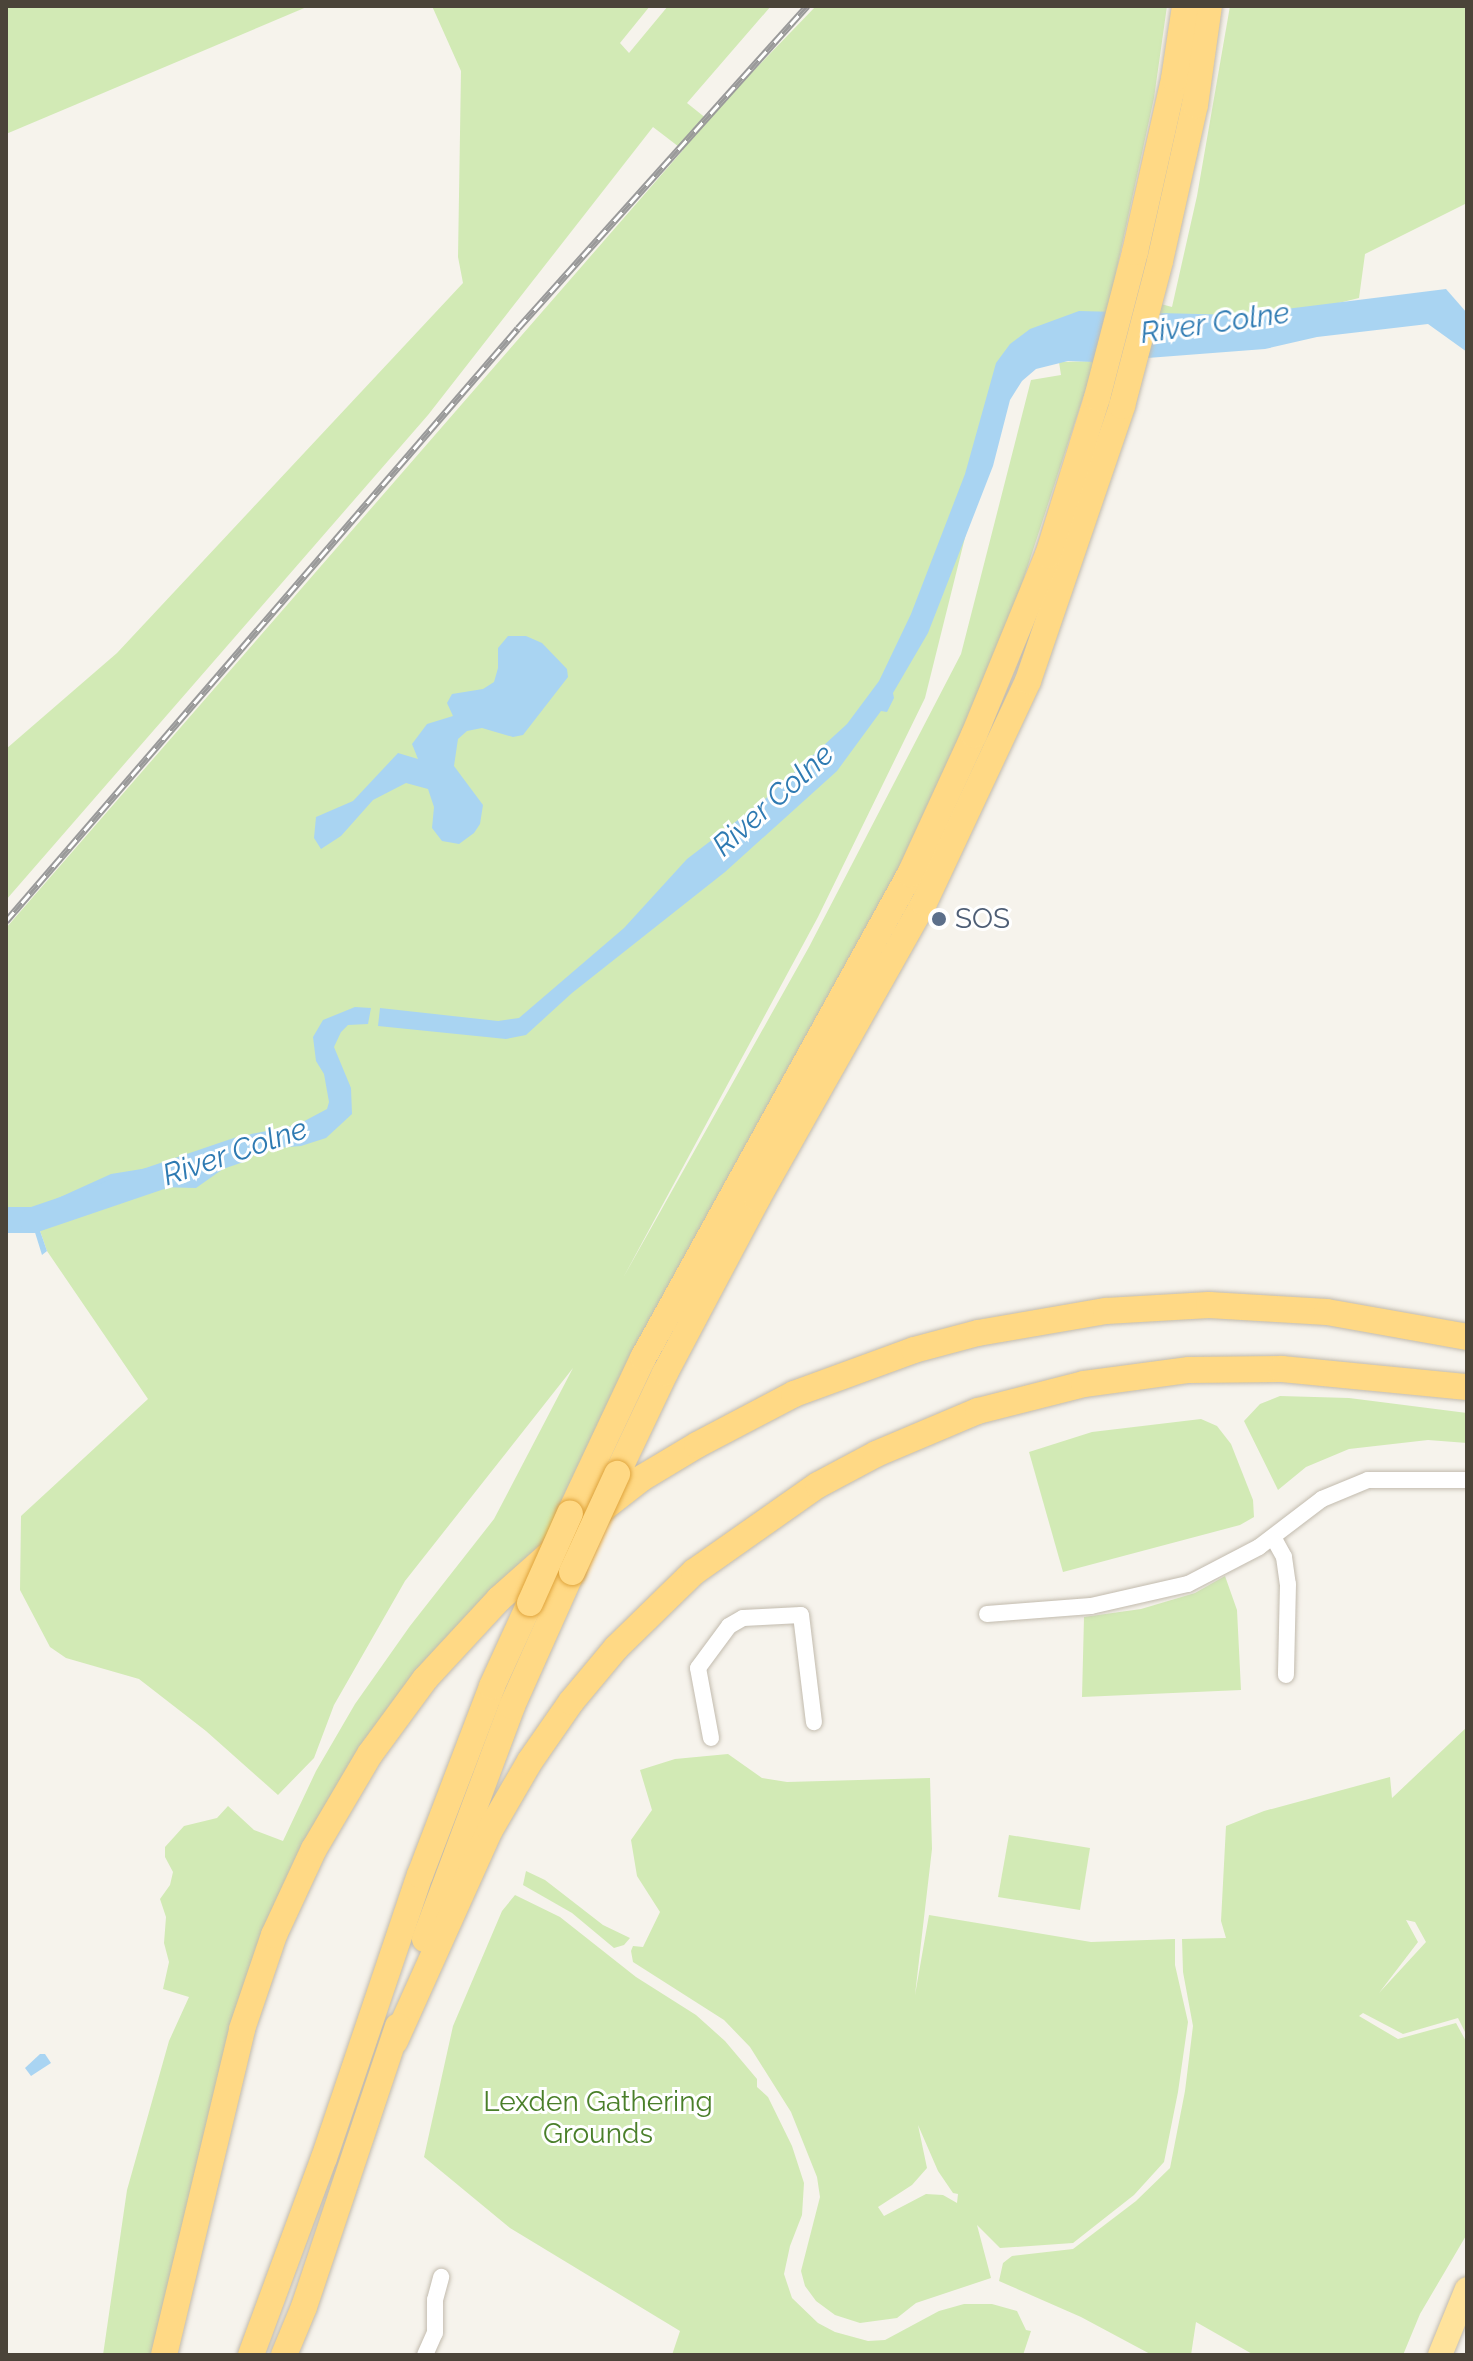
<!DOCTYPE html>
<style>
body{margin:0}
#map{position:relative;width:1473px;height:2361px;overflow:hidden;background:#f6f3ec;font-family:Raleway,sans-serif}
div>[style]{position:absolute}
.green>*{inset:0;background:#d2eab5}
.water>*{inset:0;background:#a9d4f2}
.river>*{height:26px;margin:-13px;padding:0 13px;transform-origin:13px;border-radius:13px;background:#a9d4f2}
.roads{filter:drop-shadow(0 0 2px #c2bbae) drop-shadow(0 0 2px #c2bbae)}
.minor>*{height:16px;margin:-8px;padding:0 8px;transform-origin:8px;border-radius:8px;background:#fff}
.primary>*{height:24px;margin:-12px;padding:0 12px;transform-origin:12px;border-radius:12px;background:#ffe39c}
.trunk>*{height:26px;margin:-13px;padding:0 13px;transform-origin:13px;border-radius:13px;background:#ffd985}
.rail>*{height:7px;margin-top:-3.5px;transform-origin:0;background:repeating-linear-gradient(90deg,#fff 0 12px,#9a9a9a 0 24px);box-sizing:border-box;border-block:2px solid #9a9a9a}
.bridges{filter:drop-shadow(0 0 2px #e0a43c) drop-shadow(0 0 2px #e0a43c)}
.trunk-bridge>*{height:26px;margin:-13px;padding:0 13px;transform-origin:13px;border-radius:13px;background:#ffd985}
.dots>*{width:22px;height:22px;translate:-50% -50%;box-sizing:border-box;border:4px solid #fff;border-radius:50%}
span{translate:-50% -50%;white-space:nowrap;text-align:center;line-height:1.15;-webkit-text-stroke:6px #fff;paint-order:stroke}
.service-label{font-size:28px;color:#4e5e75}
.left{translate:0 -50%;text-align:left}
.park-label{font-size:28px;color:#4a7f2a}
.water-label{font-size:30px;color:#2e7ab2;font-style:italic}
.frame{position:absolute;inset:0;border:8px solid #4b4439;pointer-events:none}
</style>
<div id="map">
<div class="green">
<i style="clip-path:polygon(6px 6px,309px 6px,6px 134px)"></i>
<i style="clip-path:polygon(432px 6px,650px 6px,620px 43px,629px 53px,668px 6px,771px 6px,687px 103px,707px 119px,816px 6px,1167px 6px,1154px 98px,1112px 291px,1172px 307px,1197px 196px,1230px 6px,1467px 6px,1467px 203px,1365px 254px,1359px 298px,1220px 332px,1013px 345px,925px 698px,818px 917px,623px 1278px,809px 947px,961px 654px,1031px 380px,1061px 375px,1059px 362px,1095px 361px,999px 654px,882px 911px,519px 1598px,516px 1602px,538px 1555px,496px 1598px,306px 1856px,158px 2355px,103px 2355px,127px 2190px,169px 2041px,189px 1997px,163px 1989px,169px 1962px,164px 1943px,166px 1917px,160px 1899px,170px 1885px,173px 1872px,165px 1857px,165px 1847px,184px 1826px,217px 1818px,228px 1806px,254px 1830px,283px 1841px,316px 1771px,355px 1704px,410px 1626px,494px 1519px,573px 1368px,405px 1581px,334px 1705px,314px 1758px,278px 1795px,206px 1731px,139px 1679px,66px 1658px,50px 1647px,20px 1590px,21px 1516px,148px 1399px,47px 1251px,38px 1225px,6px 1220px,6px 928px,683px 150px,653px 127px,428px 415px,6px 900px,6px 749px,117px 653px,463px 283px,458px 257px,461px 71px)"></i>
<i style="clip-path:polygon(1280px 1396px,1349px 1398px,1467px 1413px,1467px 1443px,1428px 1440px,1349px 1449px,1306px 1467px,1278px 1490px,1244px 1421px,1260px 1404px)"></i>
<i style="clip-path:polygon(1201px 1419px,1217px 1426px,1231px 1444px,1253px 1500px,1254px 1517px,1240px 1525px,1063px 1572px,1029px 1452px,1092px 1432px)"></i>
<i style="clip-path:polygon(1225px 1576px,1237px 1610px,1241px 1690px,1082px 1697px,1084px 1617px,1141px 1609px,1195px 1593px)"></i>
<i style="clip-path:polygon(evenodd,1467px 1727px,1467px 2036px,1458px 2018px,1403px 2034px,1363px 2013px,1359px 2016px,1398px 2039px,1456px 2023px,1467px 2043px,1467px 2234px,1420px 2314px,1403px 2355px,1254px 2355px,1196px 2322px,1191px 2355px,1152px 2355px,1081px 2317px,999px 2281px,1003px 2263px,1012px 2256px,1073px 2249px,1136px 2201px,1170px 2168px,1185px 2091px,1193px 2026px,1183px 1972px,1182px 1939px,1226px 1938px,1221px 1921px,1226px 1826px,1264px 1811px,1390px 1777px,1392px 1798px,1467px 1727px,1406px 1920px,1415px 1922px,1426px 1942px,1379px 1993px,1418px 1942px,1406px 1920px)"></i>
<i style="clip-path:polygon(evenodd,728px 1754px,762px 1778px,787px 1782px,930px 1778px,932px 1849px,915px 1995px,929px 1915px,1091px 1942px,1175px 1939px,1175px 1965px,1188px 2022px,1178px 2092px,1164px 2162px,1134px 2195px,1073px 2243px,1000px 2248px,977px 2225px,991px 2278px,916px 2303px,897px 2318px,860px 2323px,835px 2315px,816px 2301px,805px 2286px,801px 2271px,820px 2197px,817px 2177px,791px 2112px,750px 2047px,724px 2020px,633px 1962px,631px 1951px,633px 1946px,643px 1947px,660px 1912px,637px 1876px,631px 1840px,652px 1810px,640px 1770px,675px 1759px,728px 1754px,918px 2125px,938px 2171px,953px 2193px,958px 2194px,957px 2203px,943px 2195px,926px 2194px,884px 2216px,878px 2207px,912px 2185px,927px 2168px,918px 2125px)"></i>
<i style="clip-path:polygon(1009px 1835px,1090px 1848px,1080px 1910px,998px 1897px)"></i>
<i style="clip-path:polygon(526px 1871px,545px 1880px,603px 1925px,630px 1938px,624px 1945px,614px 1948px,572px 1913px,523px 1885px)"></i>
<i style="clip-path:polygon(515px 1895px,560px 1917px,636px 1977px,696px 2015px,725px 2041px,757px 2079px,757px 2087px,768px 2097px,792px 2146px,804px 2183px,802px 2215px,790px 2246px,784px 2274px,792px 2298px,818px 2323px,835px 2332px,868px 2341px,885px 2340px,939px 2311px,964px 2304px,992px 2304px,1017px 2311px,1026px 2330px,1031px 2331px,1023px 2355px,672px 2355px,680px 2331px,510px 2228px,424px 2157px,453px 2026px,502px 1911px)"></i>
</div>
<div class="water">
<i style="clip-path:polygon(1446px 289px,1467px 313px,1467px 352px,1428px 324px,1317px 337px,1265px 349px,1095px 362px,1068px 361px,1036px 369px,1022px 381px,1010px 400px,993px 466px,928px 633px,893px 693px,894px 698px,887px 712px,881px 711px,837px 771px,725px 872px,572px 993px,526px 1035px,506px 1039px,378px 1026px,380px 1008px,498px 1021px,519px 1018px,624px 928px,687px 859px,764px 800px,847px 724px,879px 681px,911px 614px,965px 474px,996px 363px,1010px 344px,1030px 329px,1079px 311px,1238px 315px)"></i>
<i style="clip-path:polygon(508px 636px,526px 636px,542px 643px,567px 669px,568px 677px,523px 735px,513px 737px,482px 728px,467px 731px,458px 739px,454px 766px,483px 805px,480px 824px,474px 833px,459px 844px,442px 841px,432px 828px,434px 807px,428px 789px,406px 783px,373px 800px,341px 836px,321px 849px,314px 838px,316px 817px,353px 801px,398px 753px,418px 759px,412px 744px,427px 724px,453px 716px,447px 703px,452px 694px,483px 689px,494px 682px,498px 668px,498px 648px)"></i>
<i style="clip-path:polygon(355px 1007px,371px 1008px,368px 1024px,348px 1025px,341px 1032px,334px 1047px,351px 1088px,352px 1114px,326px 1138px,301px 1146px,263px 1149px,223px 1169px,196px 1188px,155px 1187px,114px 1191px,74px 1207px,38px 1225px,47px 1251px,42px 1255px,33px 1226px,6px 1231px,6px 1210px,36px 1208px,111px 1174px,154px 1167px,173px 1173px,192px 1170px,219px 1151px,251px 1134px,297px 1125px,327px 1109px,329px 1102px,324px 1074px,316px 1061px,313px 1037px,323px 1020px)"></i>
<i style="clip-path:polygon(40px 2054px,45px 2054px,51px 2063px,31px 2076px,25px 2068px)"></i>
</div>
<div class="river">
<i style="left:6px;top:1220px;width:27px"></i>
<i style="left:33px;top:1220px;width:218px;rotate:-18.8deg"></i>
</div>
<div class="roads">
<div class="minor">
<i style="left:1273px;top:1537px;width:23px;rotate:61deg"></i>
<i style="left:1284px;top:1557px;width:27px;rotate:82deg"></i>
<i style="left:1288px;top:1584px;width:91px;rotate:91.3deg"></i>
<i style="left:987px;top:1614px;width:104px;rotate:-4.4deg"></i>
<i style="left:1091px;top:1606px;width:99px;rotate:-12.8deg"></i>
<i style="left:1188px;top:1584px;width:80px;rotate:-27.5deg"></i>
<i style="left:1259px;top:1547px;width:79px;rotate:-37.3deg"></i>
<i style="left:1322px;top:1499px;width:50px;rotate:-22.4deg"></i>
<i style="left:1368px;top:1480px;width:99px"></i>
<i style="left:711px;top:1738px;width:71px;rotate:-100.5deg"></i>
<i style="left:698px;top:1668px;width:52px;rotate:-53.6deg"></i>
<i style="left:729px;top:1626px;width:16px;rotate:-30deg"></i>
<i style="left:743px;top:1618px;width:58px;rotate:-3deg"></i>
<i style="left:801px;top:1615px;width:108px;rotate:83.1deg"></i>
<i style="left:425px;top:2355px;width:24px;rotate:-66deg"></i>
<i style="left:435px;top:2333px;width:33px;rotate:-90deg"></i>
<i style="left:435px;top:2300px;width:24px;rotate:-75deg"></i>
</div>
<div class="primary">
<i style="left:1440px;top:2355px;width:71px;rotate:-67.8deg"></i>
</div>
<div class="trunk">
<i style="left:617px;top:1474px;width:112px;rotate:-64.6deg"></i>
<i style="left:665px;top:1373px;width:197px;rotate:-62.1deg"></i>
<i style="left:757px;top:1199px;width:340px;rotate:-60.6deg"></i>
<i style="left:924px;top:903px;width:245px;rotate:-64.9deg"></i>
<i style="left:1028px;top:681px;width:291px;rotate:-71.1deg"></i>
<i style="left:1122px;top:406px;width:150px;rotate:-75.3deg"></i>
<i style="left:1160px;top:261px;width:160px;rotate:-77.4deg"></i>
<i style="left:1195px;top:105px;width:100px;rotate:-82deg"></i>
<i style="left:570px;top:1513px;width:171px;rotate:-64.8deg"></i>
<i style="left:643px;top:1358px;width:553px;rotate:-61.12deg"></i>
<i style="left:910px;top:874px;width:153px;rotate:-65.3deg"></i>
<i style="left:974px;top:735px;width:195px;rotate:-67.7deg"></i>
<i style="left:1048px;top:555px;width:164px;rotate:-72.7deg"></i>
<i style="left:1097px;top:398px;width:151px;rotate:-75.4deg"></i>
<i style="left:1135px;top:252px;width:177px;rotate:-77.3deg"></i>
<i style="left:1174px;top:79px;width:74px;rotate:-81.4deg"></i>
<i style="left:425px;top:1939px;width:249px;rotate:-69.5deg"></i>
<i style="left:512px;top:1706px;width:147px;rotate:-65.9deg"></i>
<i style="left:395px;top:2041px;width:231px;rotate:-65.8deg"></i>
<i style="left:490px;top:1830px;width:80px;rotate:-59.9deg"></i>
<i style="left:530px;top:1761px;width:72px;rotate:-55.2deg"></i>
<i style="left:571px;top:1702px;width:70px;rotate:-50.2deg"></i>
<i style="left:616px;top:1648px;width:109px;rotate:-44.3deg"></i>
<i style="left:694px;top:1572px;width:151px;rotate:-35.1deg"></i>
<i style="left:818px;top:1485px;width:66px;rotate:-28.1deg"></i>
<i style="left:876px;top:1454px;width:111px;rotate:-22.9deg"></i>
<i style="left:978px;top:1411px;width:109px;rotate:-14.3deg"></i>
<i style="left:1084px;top:1384px;width:106px;rotate:-7.6deg"></i>
<i style="left:1189px;top:1370px;width:93px;rotate:-0.6deg"></i>
<i style="left:1282px;top:1369px;width:186px;rotate:5.6deg"></i>
<i style="left:164px;top:2355px;width:335px;rotate:-76.5deg"></i>
<i style="left:242px;top:2029px;width:99px;rotate:-71.2deg"></i>
<i style="left:274px;top:1935px;width:95px;rotate:-65.1deg"></i>
<i style="left:314px;top:1849px;width:110px;rotate:-59.5deg"></i>
<i style="left:370px;top:1754px;width:93px;rotate:-53.7deg"></i>
<i style="left:425px;top:1679px;width:109px;rotate:-47.2deg"></i>
<i style="left:499px;top:1599px;width:118px;rotate:-41.6deg"></i>
<i style="left:587px;top:1521px;width:70px;rotate:-38deg"></i>
<i style="left:642px;top:1478px;width:64px;rotate:-31deg"></i>
<i style="left:697px;top:1445px;width:110px;rotate:-27.7deg"></i>
<i style="left:794px;top:1394px;width:128px;rotate:-20.1deg"></i>
<i style="left:914px;top:1350px;width:66px;rotate:-14.9deg"></i>
<i style="left:978px;top:1333px;width:130px;rotate:-9.8deg"></i>
<i style="left:1106px;top:1311px;width:103px;rotate:-3.3deg"></i>
<i style="left:1209px;top:1305px;width:118px;rotate:3.4deg"></i>
<i style="left:1327px;top:1312px;width:142px;rotate:10.1deg"></i>
<i style="left:251px;top:2355px;width:210px;rotate:-69.7deg"></i>
<i style="left:324px;top:2158px;width:299px;rotate:-71.3deg"></i>
<i style="left:420px;top:1875px;width:202px;rotate:-69.1deg"></i>
<i style="left:492px;top:1686px;width:91px;rotate:-65.4deg"></i>
<i style="left:284px;top:2355px;width:52px;rotate:-67.4deg"></i>
<i style="left:304px;top:2307px;width:296px;rotate:-71.5deg"></i>
</div>
</div>
<div class="rail">
<i style="left:6px;top:921px;width:783px;rotate:-49.19deg"></i>
<i style="left:518px;top:328px;width:433px;rotate:-48.1deg"></i>
</div>
<div class="bridges">
<div class="trunk-bridge">
<i style="left:572px;top:1572px;width:108px;rotate:-65.3deg"></i>
<i style="left:530px;top:1603px;width:98px;rotate:-66deg"></i>
</div>
</div>
<div class="dots">
<i style="left:939px;top:919px;background:#5c6f8a"></i>
</div>
<div class="service-label">
<span class="left" style="left:955px;top:919px">SOS</span>
</div>
<div class="park-label">
<span style="left:598px;top:2118px">Lexden Gathering<br>Grounds</span>
</div>
<div class="water-label">
<span style="left:1215px;top:323px;rotate:-8deg">River Colne</span>
<span style="left:773px;top:800px;rotate:-42deg">River Colne</span>
<span style="left:235px;top:1152px;rotate:-19deg">River Colne</span>
</div>
<div class="frame"></div>
</div>
